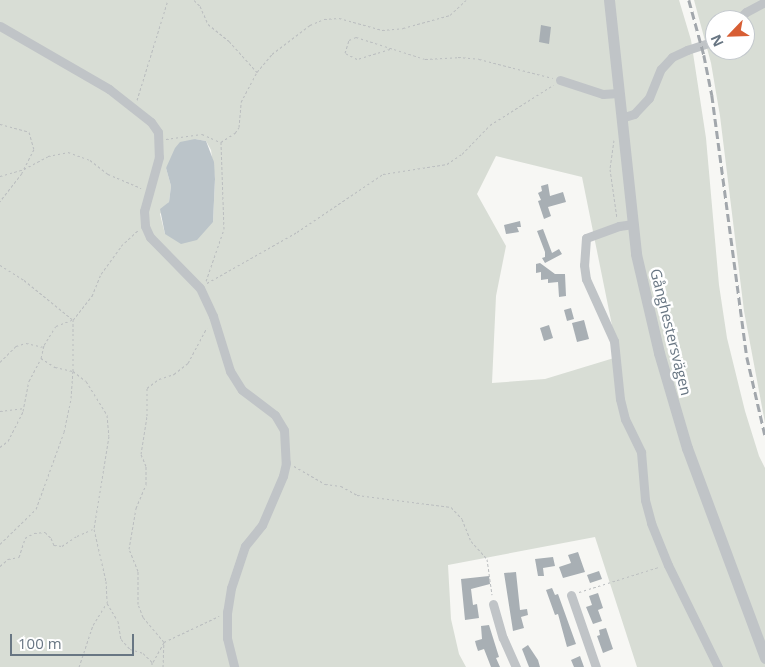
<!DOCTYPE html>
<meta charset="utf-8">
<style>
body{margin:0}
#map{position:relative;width:765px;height:667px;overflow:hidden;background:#f7f7f4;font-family:"Open Sans",sans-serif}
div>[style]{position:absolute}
.green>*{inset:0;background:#d8ddd5}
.water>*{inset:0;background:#bbc4c9}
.building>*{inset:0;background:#a8afb4}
.path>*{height:1px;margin-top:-0.5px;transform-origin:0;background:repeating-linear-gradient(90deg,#babdbf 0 2.5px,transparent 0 5px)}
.minor>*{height:9px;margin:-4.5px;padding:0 4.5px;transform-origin:4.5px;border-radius:4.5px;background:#c0c4c7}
.tertiary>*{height:11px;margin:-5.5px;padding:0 5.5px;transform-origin:5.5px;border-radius:5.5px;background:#c0c4c7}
.rail>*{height:2.5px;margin-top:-1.25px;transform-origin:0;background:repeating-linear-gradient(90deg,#a2a7ac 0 8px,transparent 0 12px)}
span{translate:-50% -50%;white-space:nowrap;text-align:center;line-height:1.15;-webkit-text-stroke:5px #fff;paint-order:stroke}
.street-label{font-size:15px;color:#687683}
.north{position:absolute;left:705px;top:10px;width:50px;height:50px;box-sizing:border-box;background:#fff;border:1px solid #c3c8cd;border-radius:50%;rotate:246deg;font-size:14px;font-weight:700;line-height:20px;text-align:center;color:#687683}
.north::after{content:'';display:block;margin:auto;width:18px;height:22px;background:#d75e34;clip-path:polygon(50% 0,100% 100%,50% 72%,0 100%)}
.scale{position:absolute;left:10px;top:634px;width:124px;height:22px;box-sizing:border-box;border:2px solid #687683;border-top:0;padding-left:6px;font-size:15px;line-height:18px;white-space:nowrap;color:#687683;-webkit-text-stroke:4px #fff;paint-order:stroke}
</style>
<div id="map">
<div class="green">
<i style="clip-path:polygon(evenodd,0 0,679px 0,691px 40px,706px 138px,719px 285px,727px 338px,745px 411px,759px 456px,765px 468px,765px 667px,637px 667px,595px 537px,448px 565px,451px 619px,459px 654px,466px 667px,0 667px,0 0,195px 139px,206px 141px,211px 150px,215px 179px,213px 222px,165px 234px,160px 214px,169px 202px,171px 186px,166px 168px,195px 139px,0 0,496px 156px,582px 177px,618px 355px,614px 358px,545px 379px,492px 383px,496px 296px,506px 246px,477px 194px,496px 156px)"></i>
<i style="clip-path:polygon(evenodd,694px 0,765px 0,765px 423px,744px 311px,720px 116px,711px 63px,694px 0,715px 20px,745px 20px,745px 50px,715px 50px,715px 20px)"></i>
</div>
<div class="water">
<i style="clip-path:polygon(195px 139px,206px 141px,214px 162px,215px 179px,213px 222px,197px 240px,181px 244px,165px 234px,160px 209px,169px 202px,171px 186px,166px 168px,175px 148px,180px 142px)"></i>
</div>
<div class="building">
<i style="clip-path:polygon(541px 25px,551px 27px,549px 44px,539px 42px)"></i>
<i style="clip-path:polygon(548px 184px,550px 196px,563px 192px,566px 202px,548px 207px,551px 216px,544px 219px,538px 201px,541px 200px,538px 193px,542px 191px,541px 186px)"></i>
<i style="clip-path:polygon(520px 221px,521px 227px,517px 227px,519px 232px,506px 234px,504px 225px)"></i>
<i style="clip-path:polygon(543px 229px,552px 253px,559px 249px,562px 254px,545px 263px,542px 258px,545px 257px,545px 252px,537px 231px)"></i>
<i style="clip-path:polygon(540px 263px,555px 274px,565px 274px,566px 296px,559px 297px,558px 282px,548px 283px,548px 279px,541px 280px,541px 272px,536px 273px,536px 264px)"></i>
<i style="clip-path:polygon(571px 308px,574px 319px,567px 321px,564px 310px)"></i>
<i style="clip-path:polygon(584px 320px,589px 339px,577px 342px,572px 323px)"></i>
<i style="clip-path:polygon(549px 325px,553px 338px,544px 341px,540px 328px)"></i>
<i style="clip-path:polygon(578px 552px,585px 572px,563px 578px,559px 567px,571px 563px,568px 555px)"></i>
<i style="clip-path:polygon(553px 557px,555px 566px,543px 568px,544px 576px,538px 576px,535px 559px)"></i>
<i style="clip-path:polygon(599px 571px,602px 579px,590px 583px,587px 575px)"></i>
<i style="clip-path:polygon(516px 572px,520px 610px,527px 609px,528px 615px,521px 617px,524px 628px,513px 631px,504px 573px)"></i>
<i style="clip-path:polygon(489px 576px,490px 584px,471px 589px,473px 605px,477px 604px,479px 618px,465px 620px,461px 579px)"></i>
<i style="clip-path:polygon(552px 588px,555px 595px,558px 594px,576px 644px,567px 647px,558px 614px,555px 615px,546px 590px)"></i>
<i style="clip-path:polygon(598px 593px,603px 608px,598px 610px,602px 621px,593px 624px,586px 607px,592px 605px,589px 596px)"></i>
<i style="clip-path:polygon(489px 625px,499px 657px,496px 658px,500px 667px,491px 667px,484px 649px,478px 651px,476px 645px,475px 641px,482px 639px,481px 626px)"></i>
<i style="clip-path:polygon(606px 628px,613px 649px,603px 653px,597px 636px,600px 635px,599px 630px)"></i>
<i style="clip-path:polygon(528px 645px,538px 660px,540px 667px,529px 667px,522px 649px)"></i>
<i style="clip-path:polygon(580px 656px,584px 667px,574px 667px,571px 660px)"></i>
</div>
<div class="path">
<i style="left:194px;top:0;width:8px;rotate:45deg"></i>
<i style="left:200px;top:6px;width:20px;rotate:66deg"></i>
<i style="left:208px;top:24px;width:27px;rotate:39deg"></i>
<i style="left:229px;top:41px;width:42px;rotate:47.9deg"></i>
<i style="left:390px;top:49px;width:34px;rotate:163deg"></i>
<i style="left:357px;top:59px;width:13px;rotate:-153deg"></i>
<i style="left:345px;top:53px;width:14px;rotate:-73deg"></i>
<i style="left:349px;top:40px;width:8px;rotate:-23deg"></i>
<i style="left:356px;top:37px;width:72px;rotate:17.7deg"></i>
<i style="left:425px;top:59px;width:33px;rotate:-3deg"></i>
<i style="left:458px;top:57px;width:21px;rotate:5deg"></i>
<i style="left:479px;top:59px;width:76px;rotate:14.4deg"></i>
<i style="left:137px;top:100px;width:105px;rotate:-72.8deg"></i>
<i style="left:0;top:124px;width:30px;rotate:15deg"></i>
<i style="left:29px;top:132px;width:18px;rotate:74deg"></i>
<i style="left:34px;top:149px;width:27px;rotate:117deg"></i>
<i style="left:22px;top:173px;width:36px;rotate:128deg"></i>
<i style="left:166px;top:139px;width:36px;rotate:-8deg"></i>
<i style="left:202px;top:134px;width:20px;rotate:24deg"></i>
<i style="left:614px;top:140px;width:29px;rotate:98deg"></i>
<i style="left:610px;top:169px;width:49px;rotate:81.9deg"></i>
<i style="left:0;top:176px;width:25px;rotate:-16deg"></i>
<i style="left:24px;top:169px;width:27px;rotate:-28deg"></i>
<i style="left:48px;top:156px;width:20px;rotate:-11deg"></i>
<i style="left:68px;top:152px;width:23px;rotate:20deg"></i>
<i style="left:90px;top:160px;width:23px;rotate:38deg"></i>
<i style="left:108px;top:174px;width:36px;rotate:23deg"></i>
<i style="left:0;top:265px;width:28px;rotate:32deg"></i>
<i style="left:24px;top:280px;width:62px;rotate:39.1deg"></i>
<i style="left:206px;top:281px;width:55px;rotate:-70.9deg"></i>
<i style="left:224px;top:229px;width:87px;rotate:-92deg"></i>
<i style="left:221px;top:142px;width:17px;rotate:-33deg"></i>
<i style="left:235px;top:133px;width:7px;rotate:-56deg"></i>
<i style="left:239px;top:127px;width:25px;rotate:-85deg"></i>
<i style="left:241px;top:102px;width:34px;rotate:-62deg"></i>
<i style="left:257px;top:72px;width:23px;rotate:-50deg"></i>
<i style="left:272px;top:54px;width:48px;rotate:-37.3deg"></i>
<i style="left:310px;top:25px;width:15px;rotate:-23deg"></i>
<i style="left:324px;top:19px;width:15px;rotate:-4deg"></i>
<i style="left:339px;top:18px;width:45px;rotate:15.6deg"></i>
<i style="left:382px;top:30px;width:21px;rotate:-5deg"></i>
<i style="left:403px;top:28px;width:49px;rotate:-15.5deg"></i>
<i style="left:450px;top:15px;width:22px;rotate:-43deg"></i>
<i style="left:207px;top:283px;width:103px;rotate:-29.5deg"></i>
<i style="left:297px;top:232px;width:104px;rotate:-34deg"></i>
<i style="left:383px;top:174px;width:65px;rotate:-8.9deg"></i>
<i style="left:447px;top:164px;width:18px;rotate:-34deg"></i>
<i style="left:462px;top:154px;width:40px;rotate:-46deg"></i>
<i style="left:490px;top:125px;width:75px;rotate:-32.4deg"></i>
<i style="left:41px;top:358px;width:17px;rotate:33deg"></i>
<i style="left:55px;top:367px;width:18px;rotate:13deg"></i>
<i style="left:73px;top:371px;width:16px;rotate:38deg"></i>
<i style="left:86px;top:381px;width:40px;rotate:58deg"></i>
<i style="left:107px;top:415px;width:21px;rotate:85deg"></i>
<i style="left:109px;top:436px;width:94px;rotate:99.2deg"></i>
<i style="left:94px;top:529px;width:53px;rotate:77deg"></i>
<i style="left:106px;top:581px;width:22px;rotate:87deg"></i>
<i style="left:107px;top:603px;width:21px;rotate:59deg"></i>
<i style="left:118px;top:621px;width:18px;rotate:81deg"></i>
<i style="left:121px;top:639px;width:13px;rotate:48deg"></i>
<i style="left:130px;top:649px;width:14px;rotate:17deg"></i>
<i style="left:143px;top:653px;width:13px;rotate:45deg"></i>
<i style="left:152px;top:662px;width:5px;rotate:90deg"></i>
<i style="left:0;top:362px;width:23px;rotate:-45deg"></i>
<i style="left:16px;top:346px;width:10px;rotate:-17deg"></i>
<i style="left:26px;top:343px;width:17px;rotate:13deg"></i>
<i style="left:0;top:411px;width:23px;rotate:-7deg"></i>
<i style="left:0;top:447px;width:10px;rotate:-37deg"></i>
<i style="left:8px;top:441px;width:34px;rotate:-63deg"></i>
<i style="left:23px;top:411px;width:31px;rotate:-79deg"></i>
<i style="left:29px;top:381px;width:26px;rotate:-62deg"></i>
<i style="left:41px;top:358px;width:13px;rotate:-77deg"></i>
<i style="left:44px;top:345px;width:22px;rotate:-58deg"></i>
<i style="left:56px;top:326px;width:17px;rotate:-21deg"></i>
<i style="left:294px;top:466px;width:36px;rotate:30deg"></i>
<i style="left:325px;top:484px;width:16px;rotate:7deg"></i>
<i style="left:341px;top:486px;width:18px;rotate:29deg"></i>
<i style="left:357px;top:495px;width:95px;rotate:7.3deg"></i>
<i style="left:451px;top:507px;width:16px;rotate:47deg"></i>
<i style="left:462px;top:519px;width:24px;rotate:68deg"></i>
<i style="left:471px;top:541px;width:24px;rotate:48deg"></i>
<i style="left:487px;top:559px;width:36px;rotate:82deg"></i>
<i style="left:0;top:544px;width:50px;rotate:-44.2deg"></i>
<i style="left:36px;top:509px;width:82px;rotate:-70deg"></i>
<i style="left:64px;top:432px;width:35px;rotate:-78deg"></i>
<i style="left:71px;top:398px;width:27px;rotate:-86deg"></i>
<i style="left:73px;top:371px;width:51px;rotate:-90deg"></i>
<i style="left:73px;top:320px;width:31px;rotate:-52deg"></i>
<i style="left:92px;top:296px;width:24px;rotate:-68deg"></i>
<i style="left:101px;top:274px;width:34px;rotate:-54deg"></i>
<i style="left:121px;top:246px;width:23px;rotate:-43deg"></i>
<i style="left:0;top:566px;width:11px;rotate:-41deg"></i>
<i style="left:8px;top:559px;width:11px;rotate:-10deg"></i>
<i style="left:19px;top:557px;width:20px;rotate:-72deg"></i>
<i style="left:25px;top:538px;width:10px;rotate:-29deg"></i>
<i style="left:34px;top:533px;width:11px;rotate:-5deg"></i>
<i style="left:45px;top:532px;width:8px;rotate:45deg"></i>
<i style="left:51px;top:538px;width:8px;rotate:67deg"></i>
<i style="left:54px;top:545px;width:8px;rotate:7deg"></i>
<i style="left:62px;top:546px;width:18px;rotate:-34deg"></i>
<i style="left:77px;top:536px;width:17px;rotate:-24deg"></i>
<i style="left:579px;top:592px;width:84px;rotate:-17.4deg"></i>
<i style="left:153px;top:662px;width:23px;rotate:-61deg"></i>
<i style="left:164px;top:642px;width:61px;rotate:-25.3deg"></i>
<i style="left:79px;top:667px;width:44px;rotate:-71.6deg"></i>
<i style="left:93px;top:625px;width:25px;rotate:-58deg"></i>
<i style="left:163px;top:667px;width:25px;rotate:-88deg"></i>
<i style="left:164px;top:642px;width:33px;rotate:-130deg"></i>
<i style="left:143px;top:617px;width:14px;rotate:-111deg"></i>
<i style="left:138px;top:604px;width:33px;rotate:-90deg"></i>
<i style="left:138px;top:571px;width:24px;rotate:-112deg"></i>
<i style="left:129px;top:549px;width:42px;rotate:-80.3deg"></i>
<i style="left:136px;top:508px;width:26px;rotate:-67deg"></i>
<i style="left:146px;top:484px;width:18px;rotate:-90deg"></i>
<i style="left:146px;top:466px;width:13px;rotate:-113deg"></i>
<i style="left:141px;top:454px;width:38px;rotate:-81deg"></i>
<i style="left:147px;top:416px;width:28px;rotate:-90deg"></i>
<i style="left:147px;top:388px;width:15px;rotate:-37deg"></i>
<i style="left:159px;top:379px;width:16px;rotate:-18deg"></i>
<i style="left:174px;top:374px;width:18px;rotate:-38deg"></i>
<i style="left:188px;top:363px;width:40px;rotate:-62deg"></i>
</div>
<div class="minor">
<i style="left:737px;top:20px;width:12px;rotate:-42deg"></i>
<i style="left:746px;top:12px;width:21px;rotate:-28deg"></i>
<i style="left:0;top:26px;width:126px;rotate:30deg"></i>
<i style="left:109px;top:89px;width:53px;rotate:38.2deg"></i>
<i style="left:151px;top:122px;width:12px;rotate:55deg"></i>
<i style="left:158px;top:132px;width:25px;rotate:88deg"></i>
<i style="left:159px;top:157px;width:56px;rotate:105.5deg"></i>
<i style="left:144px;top:211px;width:15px;rotate:86deg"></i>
<i style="left:145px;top:226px;width:12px;rotate:66deg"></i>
<i style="left:150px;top:237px;width:71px;rotate:45.6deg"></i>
<i style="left:200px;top:288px;width:31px;rotate:65deg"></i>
<i style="left:213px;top:316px;width:58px;rotate:72.8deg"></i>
<i style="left:230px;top:371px;width:22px;rotate:58deg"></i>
<i style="left:242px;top:390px;width:41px;rotate:37.1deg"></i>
<i style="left:275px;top:415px;width:17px;rotate:59deg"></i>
<i style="left:284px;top:430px;width:33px;rotate:87deg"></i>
<i style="left:286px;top:463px;width:13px;rotate:103deg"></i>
<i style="left:283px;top:476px;width:53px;rotate:113.2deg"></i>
<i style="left:262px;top:525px;width:27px;rotate:129deg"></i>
<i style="left:245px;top:546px;width:44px;rotate:108.4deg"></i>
<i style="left:231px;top:588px;width:24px;rotate:99deg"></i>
<i style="left:227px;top:612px;width:26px;rotate:90deg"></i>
<i style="left:227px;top:638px;width:30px;rotate:76deg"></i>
<i style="left:560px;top:80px;width:45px;rotate:18deg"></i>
<i style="left:603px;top:94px;width:15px;rotate:-4deg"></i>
<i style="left:621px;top:118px;width:14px;rotate:-17deg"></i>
<i style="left:634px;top:114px;width:22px;rotate:-47deg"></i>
<i style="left:649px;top:98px;width:31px;rotate:-68deg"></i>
<i style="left:661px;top:69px;width:16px;rotate:-47deg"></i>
<i style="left:672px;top:57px;width:17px;rotate:-25deg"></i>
<i style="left:687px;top:50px;width:29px;rotate:-18deg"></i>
<i style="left:633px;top:224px;width:14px;rotate:172deg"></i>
<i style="left:619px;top:226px;width:35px;rotate:160deg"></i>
<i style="left:586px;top:238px;width:27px;rotate:94deg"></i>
<i style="left:584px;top:265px;width:14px;rotate:82deg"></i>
<i style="left:586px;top:279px;width:68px;rotate:65.7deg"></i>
<i style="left:614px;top:341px;width:58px;rotate:84.1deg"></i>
<i style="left:620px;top:399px;width:21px;rotate:76deg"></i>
<i style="left:625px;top:419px;width:37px;rotate:64deg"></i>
<i style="left:641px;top:452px;width:48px;rotate:85.2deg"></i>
<i style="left:645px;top:500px;width:24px;rotate:75deg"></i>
<i style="left:651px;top:523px;width:45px;rotate:68deg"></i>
<i style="left:668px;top:565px;width:114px;rotate:63.9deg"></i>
<i style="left:571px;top:595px;width:76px;rotate:70.9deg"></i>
<i style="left:493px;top:604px;width:35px;rotate:74deg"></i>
<i style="left:503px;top:638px;width:32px;rotate:66deg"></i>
</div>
<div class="tertiary">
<i style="left:609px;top:0;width:255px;rotate:83.9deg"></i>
<i style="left:636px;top:254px;width:102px;rotate:76.9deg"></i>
<i style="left:659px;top:353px;width:99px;rotate:73.6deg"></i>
<i style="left:687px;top:448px;width:224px;rotate:69.6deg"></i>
</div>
<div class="rail">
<i style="left:689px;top:0;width:57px;rotate:74.7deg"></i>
<i style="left:704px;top:55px;width:41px;rotate:78.7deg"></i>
<i style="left:712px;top:95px;width:264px;rotate:82.4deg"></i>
<i style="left:747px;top:357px;width:80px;rotate:77deg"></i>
</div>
<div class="street-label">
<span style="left:671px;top:332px;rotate:76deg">Gånghestersvägen</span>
</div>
<div class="north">N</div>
<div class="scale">100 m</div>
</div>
